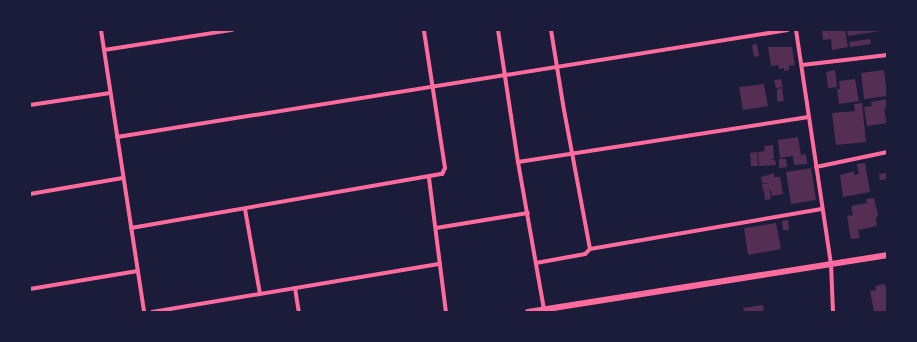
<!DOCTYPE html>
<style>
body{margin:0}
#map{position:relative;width:917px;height:342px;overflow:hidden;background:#1b1b3a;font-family:"Golos Text",sans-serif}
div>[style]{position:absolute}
.building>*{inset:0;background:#542f53}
.minor>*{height:4px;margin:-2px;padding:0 2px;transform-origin:2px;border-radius:2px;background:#ff6b9d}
.tertiary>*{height:6px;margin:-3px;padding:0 3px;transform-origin:3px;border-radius:3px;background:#ff6b9d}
span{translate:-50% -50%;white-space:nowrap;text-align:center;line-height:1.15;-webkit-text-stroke:3px #1b1b3a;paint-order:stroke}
.frame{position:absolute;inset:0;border:31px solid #1b1b3a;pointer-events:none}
</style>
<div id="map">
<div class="building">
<i style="clip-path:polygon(822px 30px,845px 30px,848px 47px,832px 50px,831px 39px,823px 40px)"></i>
<i style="clip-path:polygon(847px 30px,879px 30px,880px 31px,848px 36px)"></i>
<i style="clip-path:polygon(870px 39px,871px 44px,850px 47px,849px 42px)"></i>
<i style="clip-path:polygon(757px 44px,759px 56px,754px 57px,752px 45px)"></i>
<i style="clip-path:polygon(768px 47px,792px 47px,795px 65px,789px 66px,789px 70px,784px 71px,784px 68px,779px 69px,778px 65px,771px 66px)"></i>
<i style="clip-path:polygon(835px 70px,837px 87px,828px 88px,826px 72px)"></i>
<i style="clip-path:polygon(884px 70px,887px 96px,864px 99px,861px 73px)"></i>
<i style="clip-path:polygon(781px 79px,783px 87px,776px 88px,774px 80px)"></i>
<i style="clip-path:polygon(855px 79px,859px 101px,839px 104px,837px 89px,840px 89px,839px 81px)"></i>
<i style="clip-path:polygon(764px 84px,768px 106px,743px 110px,739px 87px)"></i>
<i style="clip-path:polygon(782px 88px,784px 101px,777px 102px,777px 89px)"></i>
<i style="clip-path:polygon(887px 99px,887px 108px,884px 109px,887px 123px,867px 126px,864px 107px,872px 106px,871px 102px)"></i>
<i style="clip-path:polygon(862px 103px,866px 142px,836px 145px,832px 113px,855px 111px,854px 104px)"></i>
<i style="clip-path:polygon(798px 137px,801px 155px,806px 154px,807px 164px,794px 165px,793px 156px,780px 158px,778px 140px)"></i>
<i style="clip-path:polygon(773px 145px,774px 159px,770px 160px,775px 160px,776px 165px,759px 166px,758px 152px,765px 151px,764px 146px)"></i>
<i style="clip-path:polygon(757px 152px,758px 166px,751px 166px,750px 153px)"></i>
<i style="clip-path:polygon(779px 159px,786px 159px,787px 167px,779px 168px)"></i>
<i style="clip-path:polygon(865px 163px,870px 192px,843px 197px,840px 175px,854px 171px,854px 175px,859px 174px,857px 164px)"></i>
<i style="clip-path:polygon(811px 168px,816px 200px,791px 204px,786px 172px)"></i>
<i style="clip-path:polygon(774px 173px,774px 177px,780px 177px,783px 194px,772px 196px,771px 190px,763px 191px,762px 184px,770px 183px,762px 183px,761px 177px)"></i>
<i style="clip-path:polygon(886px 173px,887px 179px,880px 180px,879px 174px)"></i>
<i style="clip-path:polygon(770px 190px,771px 199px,765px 200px,764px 191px)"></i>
<i style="clip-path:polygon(874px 198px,878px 215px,876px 219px,877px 226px,858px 230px,860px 238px,851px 239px,847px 216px,853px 215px,851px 206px,867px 203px,866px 199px)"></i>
<i style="clip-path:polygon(788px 220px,789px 230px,783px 230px,782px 221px)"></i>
<i style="clip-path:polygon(776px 223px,781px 249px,748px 255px,744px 228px)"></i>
<i style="clip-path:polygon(884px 284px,887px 287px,887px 312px,874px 312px,870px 291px,876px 290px,875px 286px)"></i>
<i style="clip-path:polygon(763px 305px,764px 312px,744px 312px,743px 308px)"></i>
</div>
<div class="minor">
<i style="left:101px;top:30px;width:285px;rotate:81.3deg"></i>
<i style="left:498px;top:30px;width:134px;rotate:81.4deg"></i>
<i style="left:518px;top:162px;width:150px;rotate:80deg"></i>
<i style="left:551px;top:30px;width:81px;rotate:80.8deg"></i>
<i style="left:564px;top:110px;width:141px;rotate:79.4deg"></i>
<i style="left:796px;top:30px;width:237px;rotate:81.5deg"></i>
<i style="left:831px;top:264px;width:48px;rotate:87.6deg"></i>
<i style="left:104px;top:50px;width:130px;rotate:-8.9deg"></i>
<i style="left:802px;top:65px;width:86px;rotate:-6.7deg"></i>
<i style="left:30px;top:105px;width:81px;rotate:-8.5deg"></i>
<i style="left:117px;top:137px;width:679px;rotate:-9.06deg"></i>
<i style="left:518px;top:162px;width:294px;rotate:-8.8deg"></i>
<i style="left:816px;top:167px;width:73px;rotate:-11.9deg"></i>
<i style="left:429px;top:178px;width:135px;rotate:82.8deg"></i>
<i style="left:30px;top:194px;width:94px;rotate:-9.8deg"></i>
<i style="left:245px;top:209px;width:86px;rotate:80deg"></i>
<i style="left:131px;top:228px;width:316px;rotate:-9.9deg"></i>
<i style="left:442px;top:174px;width:7px;rotate:-63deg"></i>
<i style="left:445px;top:168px;width:140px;rotate:-98.7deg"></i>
<i style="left:436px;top:228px;width:93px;rotate:-9.3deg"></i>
<i style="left:536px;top:263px;width:50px;rotate:-10.4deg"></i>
<i style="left:585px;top:254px;width:7px;rotate:-45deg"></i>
<i style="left:590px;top:249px;width:235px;rotate:-9.8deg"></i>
<i style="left:295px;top:288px;width:24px;rotate:81deg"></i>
<i style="left:30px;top:289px;width:109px;rotate:-9.5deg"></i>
<i style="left:152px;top:312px;width:292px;rotate:-9.5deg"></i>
</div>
<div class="tertiary">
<i style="left:528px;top:312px;width:363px;rotate:-9deg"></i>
</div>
<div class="frame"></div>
</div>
